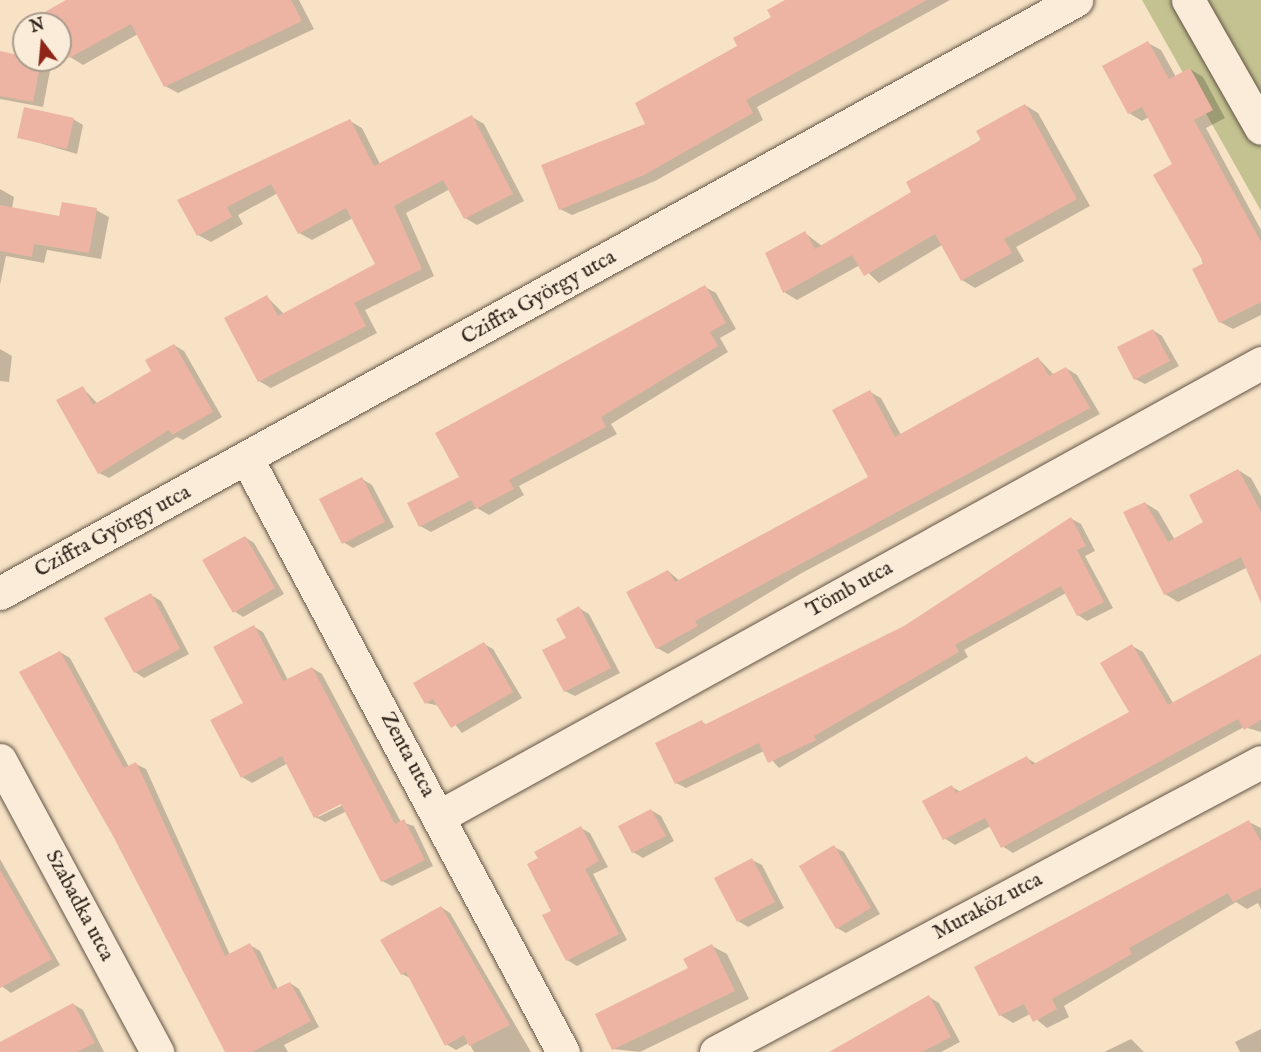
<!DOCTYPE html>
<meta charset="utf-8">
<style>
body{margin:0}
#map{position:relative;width:1261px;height:1052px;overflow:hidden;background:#f7e2c5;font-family:"IM FELL English",serif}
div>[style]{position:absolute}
.green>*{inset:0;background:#c3c290}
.shadow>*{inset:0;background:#0003}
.building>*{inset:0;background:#edb4a3}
.roads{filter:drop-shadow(0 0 2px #625446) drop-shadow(0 0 2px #625446)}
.minor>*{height:33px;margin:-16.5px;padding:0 16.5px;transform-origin:16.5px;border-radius:16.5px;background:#faecd9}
.tertiary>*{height:33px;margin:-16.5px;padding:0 16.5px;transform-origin:16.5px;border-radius:16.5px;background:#faecd9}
span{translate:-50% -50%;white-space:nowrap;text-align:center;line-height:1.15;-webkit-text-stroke:6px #faecd9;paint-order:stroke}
.street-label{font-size:21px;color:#30251c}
.north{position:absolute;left:12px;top:12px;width:60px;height:60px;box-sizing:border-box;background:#faecd9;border:2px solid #a99c8d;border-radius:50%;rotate:344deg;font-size:16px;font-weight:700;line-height:24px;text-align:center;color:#30251c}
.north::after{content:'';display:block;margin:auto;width:21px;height:27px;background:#8f2418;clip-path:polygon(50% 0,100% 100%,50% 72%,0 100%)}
</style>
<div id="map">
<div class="green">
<i style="clip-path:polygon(1142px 0,1261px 0,1261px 211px)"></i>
</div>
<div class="shadow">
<i style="clip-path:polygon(69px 0,299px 0,314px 29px,178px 93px,165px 86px,138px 34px,83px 65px,70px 57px,60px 40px,60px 24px,51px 24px)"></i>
<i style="clip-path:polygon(792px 0,950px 0,757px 107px,763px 120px,655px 181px,572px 215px,560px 209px,647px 124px)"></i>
<i style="clip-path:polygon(1148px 43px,1161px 50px,1176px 77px,1190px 69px,1203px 77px,1225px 118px,1206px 128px,1261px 230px,1261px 315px,1233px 329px,1220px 322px,1174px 165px,1149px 117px,1142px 121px,1129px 113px)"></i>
<i style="clip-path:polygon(0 52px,51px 66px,43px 107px,0 99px)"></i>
<i style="clip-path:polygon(1025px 105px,1038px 113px,1090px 206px,1016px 247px,1024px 261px,975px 288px,962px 280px,942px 245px,879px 283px,860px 265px,797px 300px,784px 292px,805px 233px,822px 246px,913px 192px)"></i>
<i style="clip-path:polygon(472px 117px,484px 124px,524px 201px,477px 225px,465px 218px,450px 189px,406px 213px,434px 276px,365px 310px,377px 333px,271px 388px,259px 381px,267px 297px,284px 314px,377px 265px,353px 218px,312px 240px,299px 233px,278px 193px,238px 215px,243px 224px,211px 242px,198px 235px,179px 201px,350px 121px,362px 128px,380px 164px)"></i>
<i style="clip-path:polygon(73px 119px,83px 125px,77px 154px,19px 137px)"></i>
<i style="clip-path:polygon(0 189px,14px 197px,12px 209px,61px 218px,96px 210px,109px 217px,101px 259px,47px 250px,44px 263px,6px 256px,0 285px)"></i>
<i style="clip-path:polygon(705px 287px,716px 293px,736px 329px,720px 338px,728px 352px,611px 424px,617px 434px,519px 486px,524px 495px,489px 515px,477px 508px,431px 532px,420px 526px,461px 477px)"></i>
<i style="clip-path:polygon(1153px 330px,1162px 336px,1179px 366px,1145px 384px,1135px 379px)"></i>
<i style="clip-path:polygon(174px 345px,184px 351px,222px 417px,183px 440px,177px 437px,109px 478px,99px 473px,83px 388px,98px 404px,153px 372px)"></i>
<i style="clip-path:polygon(0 349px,12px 356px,9px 382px,0 381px)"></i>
<i style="clip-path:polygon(1038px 358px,1054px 375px,1066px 368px,1077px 375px,1100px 414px,800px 574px,668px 654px,657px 648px,668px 571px,680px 581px,870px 478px,870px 392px,881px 398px,901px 435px)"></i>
<i style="clip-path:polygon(1238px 470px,1251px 478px,1261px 496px,1261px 595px,1246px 568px,1178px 602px,1165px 594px,1145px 503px,1158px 511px,1175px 540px,1205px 523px)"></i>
<i style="clip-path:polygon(362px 479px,372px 485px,394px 527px,353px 548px,343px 542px)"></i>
<i style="clip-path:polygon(1072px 519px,1081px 524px,1095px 551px,1085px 556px,1113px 608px,1087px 621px,1078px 615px,1066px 593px,964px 650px,968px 657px,779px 768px,764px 751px,686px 788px,676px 783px,702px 722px,707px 725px,905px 627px)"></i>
<i style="clip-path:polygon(245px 537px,254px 543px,284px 594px,243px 617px,234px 611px)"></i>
<i style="clip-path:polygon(151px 595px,161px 601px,189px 654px,144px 678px,135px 672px)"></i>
<i style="clip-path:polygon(579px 608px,589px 614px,620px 673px,575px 696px,565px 691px,568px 639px)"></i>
<i style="clip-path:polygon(evenodd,254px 627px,263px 632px,288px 680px,312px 668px,322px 674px,401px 822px,414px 826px,433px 866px,392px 886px,382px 881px,347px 811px,325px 822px,315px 817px,288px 763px,252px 783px,242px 777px,254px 627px,347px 799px,349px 802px,318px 817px,318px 814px,347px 799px)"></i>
<i style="clip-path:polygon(484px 644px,493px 649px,522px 698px,462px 733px,440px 706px,426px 703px)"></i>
<i style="clip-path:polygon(1132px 646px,1143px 652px,1173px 703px,1261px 655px,1261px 732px,1244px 727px,1013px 853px,1002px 846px,991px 826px,955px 845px,944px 838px,952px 787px,961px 792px,1027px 758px,1037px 764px,1131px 713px)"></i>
<i style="clip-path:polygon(60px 652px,70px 658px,129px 767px,136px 764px,146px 769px,230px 955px,250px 945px,260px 951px,278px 989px,290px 983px,299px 989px,319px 1027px,284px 1045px,288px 1052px,231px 1052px)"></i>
<i style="clip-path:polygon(651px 810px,661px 816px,674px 841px,643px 858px,633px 852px,620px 827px)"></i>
<i style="clip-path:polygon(1249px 822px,1261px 828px,1261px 909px,1258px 903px,1247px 909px,1236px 902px,1064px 1006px,1069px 1017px,1047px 1028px,1030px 1014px,1013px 1023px,1000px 1015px)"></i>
<i style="clip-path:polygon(581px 828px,590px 833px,608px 867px,593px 874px,627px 940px,577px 966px,567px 960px,553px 911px)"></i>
<i style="clip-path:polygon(834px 847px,844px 852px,880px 914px,846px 933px,837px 928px)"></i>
<i style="clip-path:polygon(0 859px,60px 965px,11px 993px,0 985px)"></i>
<i style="clip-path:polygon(752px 860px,762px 865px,784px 908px,748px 927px,738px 921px)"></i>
<i style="clip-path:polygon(441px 907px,450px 913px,531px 1052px,474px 1052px,469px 1043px,456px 1050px,446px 1044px,412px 979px,402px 974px)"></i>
<i style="clip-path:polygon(712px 946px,727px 954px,749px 999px,640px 1052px,613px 1049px,597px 1015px,690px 969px)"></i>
<i style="clip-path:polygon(929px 997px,939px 1003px,960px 1042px,941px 1052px,832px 1052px)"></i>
<i style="clip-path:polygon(73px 1004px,83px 1010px,104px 1052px,3px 1052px,0 1043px)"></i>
<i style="clip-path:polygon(1261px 1029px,1261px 1052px,1240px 1052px,1235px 1042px)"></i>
<i style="clip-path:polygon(1131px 1039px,1144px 1052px,1104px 1052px)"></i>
</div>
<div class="building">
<i style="clip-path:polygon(66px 0,291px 0,302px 21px,164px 87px,131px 24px,69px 58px,60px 43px,60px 24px,49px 24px,43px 13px)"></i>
<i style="clip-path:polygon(785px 0,927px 0,746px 100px,753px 113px,644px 175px,559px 210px,541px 165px,645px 124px,635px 103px,737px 46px,733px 38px,771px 17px,767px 10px)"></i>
<i style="clip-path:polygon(1148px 41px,1169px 79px,1190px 68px,1213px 110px,1194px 120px,1261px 242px,1261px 302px,1219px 323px,1192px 269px,1204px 263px,1153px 175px,1172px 164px,1142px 107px,1128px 114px,1102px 66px)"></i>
<i style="clip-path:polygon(0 51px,41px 60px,33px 102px,0 96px)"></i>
<i style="clip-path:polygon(1025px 104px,1077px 199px,1004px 239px,1012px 253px,961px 281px,935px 234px,864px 276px,852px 255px,783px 293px,765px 253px,805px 231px,815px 249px,911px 192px,906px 182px,981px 140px,976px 131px)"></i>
<i style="clip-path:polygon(24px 107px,74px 118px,67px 149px,17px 138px)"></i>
<i style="clip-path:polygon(472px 115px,513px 194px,464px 219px,443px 180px,394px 206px,422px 269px,354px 303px,366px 326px,258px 382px,224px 318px,267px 295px,278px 316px,375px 264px,346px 208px,298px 234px,271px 184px,227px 207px,232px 217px,197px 236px,177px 200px,350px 119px,374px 166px)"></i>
<i style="clip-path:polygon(62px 202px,97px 208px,89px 253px,34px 244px,32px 257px,0 251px,0 205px,59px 216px)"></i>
<i style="clip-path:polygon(705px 285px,726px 323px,710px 332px,718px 346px,601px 417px,606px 427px,509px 480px,514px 489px,476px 509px,471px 500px,419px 527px,407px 503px,459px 477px,435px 433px)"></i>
<i style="clip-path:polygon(1153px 329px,1170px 361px,1134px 380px,1117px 347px)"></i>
<i style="clip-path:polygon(174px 344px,213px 412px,172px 435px,169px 430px,98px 474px,56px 400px,83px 386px,93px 405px,151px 371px,145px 360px)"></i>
<i style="clip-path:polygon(1038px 357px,1049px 376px,1066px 367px,1090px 408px,695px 621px,698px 626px,656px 649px,626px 592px,668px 570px,675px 582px,868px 477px,832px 410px,870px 390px,895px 437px)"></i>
<i style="clip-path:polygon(1238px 469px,1261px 512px,1261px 603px,1241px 557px,1164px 595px,1123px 512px,1145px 502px,1168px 542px,1203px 522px,1189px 495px)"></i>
<i style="clip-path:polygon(362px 477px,385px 522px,342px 544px,319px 499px)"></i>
<i style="clip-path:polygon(1071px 517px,1086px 546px,1077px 550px,1104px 602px,1077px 616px,1061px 586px,955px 645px,959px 652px,814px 736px,816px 740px,768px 763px,759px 743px,675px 784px,655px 743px,702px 720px,704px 725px,904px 626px)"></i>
<i style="clip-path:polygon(245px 536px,275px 588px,233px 613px,202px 560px)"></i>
<i style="clip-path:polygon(151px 593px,180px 649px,134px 673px,104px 618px)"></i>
<i style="clip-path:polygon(579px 606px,611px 668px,564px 692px,542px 650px,566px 638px,556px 619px)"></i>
<i style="clip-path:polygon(254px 625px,283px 681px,312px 667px,395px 824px,404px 819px,425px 860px,381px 882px,341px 804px,314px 818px,282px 756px,241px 778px,210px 720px,243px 703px,213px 647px)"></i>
<i style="clip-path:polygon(484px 642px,513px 692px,451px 728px,433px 699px,425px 704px,413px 683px)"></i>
<i style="clip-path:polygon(1132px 644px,1168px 705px,1261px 654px,1261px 720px,1244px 730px,1238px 719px,1001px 848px,985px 818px,943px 840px,922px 801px,952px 785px,956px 793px,1027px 756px,1032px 765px,1129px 712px,1100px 663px)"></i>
<i style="clip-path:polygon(60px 651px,124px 768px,136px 762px,225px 956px,250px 943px,273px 990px,290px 982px,311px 1021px,252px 1052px,225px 1052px,112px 834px,19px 672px)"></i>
<i style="clip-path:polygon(651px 809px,666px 836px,632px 853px,618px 826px)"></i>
<i style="clip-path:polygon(1249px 820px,1261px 842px,1261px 888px,1233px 902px,1228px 893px,1129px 948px,1132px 954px,1052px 999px,1057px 1009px,1033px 1022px,1024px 1004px,999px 1016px,974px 967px)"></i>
<i style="clip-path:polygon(581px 826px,599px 861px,585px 869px,619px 934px,566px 961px,542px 915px,551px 911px,527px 864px,538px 858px,534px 852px)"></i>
<i style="clip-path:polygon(834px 845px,871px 908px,836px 929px,799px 866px)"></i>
<i style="clip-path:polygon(752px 858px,775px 902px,737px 922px,714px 878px)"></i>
<i style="clip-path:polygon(0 870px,52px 959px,0 988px)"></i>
<i style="clip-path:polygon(441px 906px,510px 1025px,469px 1046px,464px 1035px,445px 1046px,406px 972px,401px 975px,380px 940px)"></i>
<i style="clip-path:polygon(712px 944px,735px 991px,612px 1050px,595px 1014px,688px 968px,683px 959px)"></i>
<i style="clip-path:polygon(929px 995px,951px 1037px,922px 1052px,829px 1052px)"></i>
<i style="clip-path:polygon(73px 1003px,95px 1043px,77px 1052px,0 1052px,0 1042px)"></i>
</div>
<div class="roads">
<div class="minor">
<i style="left:1188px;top:0;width:147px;rotate:60.3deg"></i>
<i style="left:247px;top:459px;width:672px;rotate:61.95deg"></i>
<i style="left:0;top:760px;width:332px;rotate:61.7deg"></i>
<i style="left:440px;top:816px;width:938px;rotate:-28.89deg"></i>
<i style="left:716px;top:1052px;width:617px;rotate:-28.02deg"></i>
</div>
<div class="tertiary">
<i style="left:0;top:593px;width:1229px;rotate:-28.86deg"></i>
</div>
</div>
<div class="street-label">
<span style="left:539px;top:298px;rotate:-29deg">Cziffra György utca</span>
<span style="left:113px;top:532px;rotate:-28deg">Cziffra György utca</span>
<span style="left:850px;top:590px;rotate:-29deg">Tömb utca</span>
<span style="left:407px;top:755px;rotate:62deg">Zenta utca</span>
<span style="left:79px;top:906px;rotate:62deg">Szabadka utca</span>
<span style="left:988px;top:907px;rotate:-28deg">Muraköz utca</span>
</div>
<div class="north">N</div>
</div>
